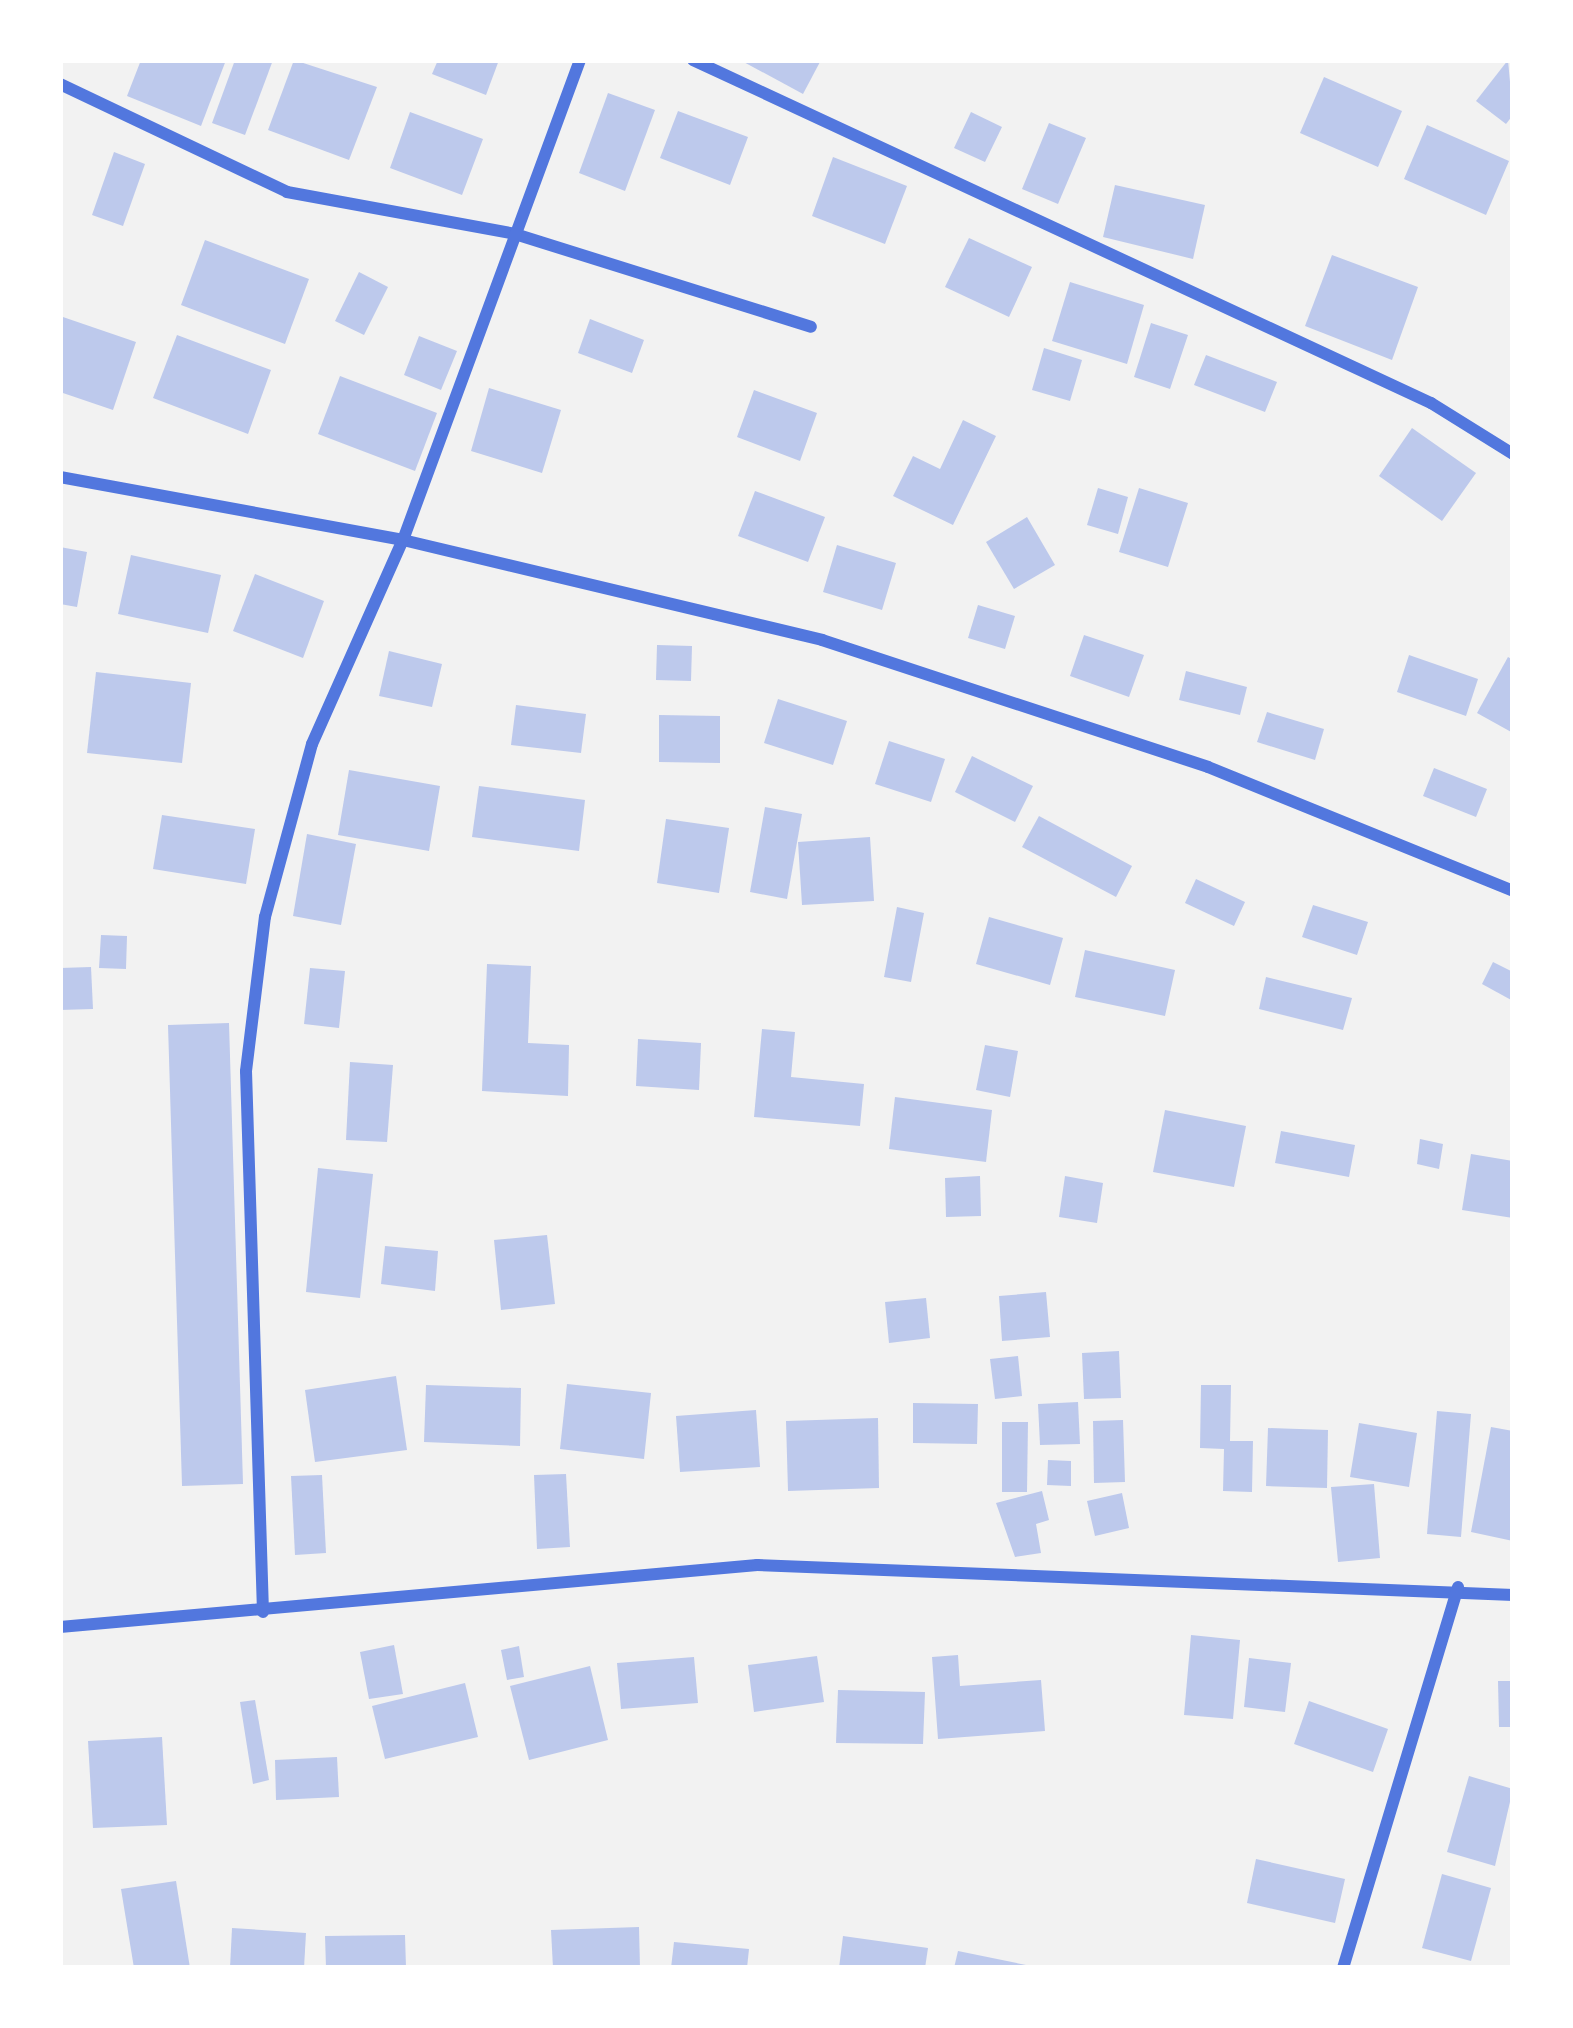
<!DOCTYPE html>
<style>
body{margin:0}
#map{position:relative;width:1573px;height:2028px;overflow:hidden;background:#f2f2f2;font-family:Mulish,sans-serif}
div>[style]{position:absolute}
.building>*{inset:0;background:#bdc9ec}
.minor>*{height:12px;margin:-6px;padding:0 6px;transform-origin:6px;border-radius:6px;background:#5277de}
span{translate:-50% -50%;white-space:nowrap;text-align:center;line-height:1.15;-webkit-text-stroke:12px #fff;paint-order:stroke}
.frame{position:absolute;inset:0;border:63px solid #fff;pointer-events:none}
</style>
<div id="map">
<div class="building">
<i style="clip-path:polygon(141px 60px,226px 60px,201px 126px,127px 96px)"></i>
<i style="clip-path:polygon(235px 60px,273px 60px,245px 135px,212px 123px)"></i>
<i style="clip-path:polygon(294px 60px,377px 87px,349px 160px,268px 130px)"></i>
<i style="clip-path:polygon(438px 60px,499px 60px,486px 95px,432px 74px)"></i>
<i style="clip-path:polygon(740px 60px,821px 60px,803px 94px)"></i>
<i style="clip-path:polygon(1508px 60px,1513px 115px,1506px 124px,1476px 101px)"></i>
<i style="clip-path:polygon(1324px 77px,1402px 111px,1378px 167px,1300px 133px)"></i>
<i style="clip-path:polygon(608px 93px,655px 110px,625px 191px,579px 173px)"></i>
<i style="clip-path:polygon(678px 111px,748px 137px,730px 185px,660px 158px)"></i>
<i style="clip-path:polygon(410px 112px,483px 139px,462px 195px,390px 168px)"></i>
<i style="clip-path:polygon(971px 112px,1002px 127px,985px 162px,954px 148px)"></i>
<i style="clip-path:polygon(1049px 123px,1086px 138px,1058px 204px,1022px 189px)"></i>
<i style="clip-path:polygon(1427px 125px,1509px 161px,1486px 215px,1404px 179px)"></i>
<i style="clip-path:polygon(114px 152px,145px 164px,123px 226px,92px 215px)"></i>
<i style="clip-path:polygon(833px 157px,907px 186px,885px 244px,812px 216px)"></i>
<i style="clip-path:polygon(1115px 185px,1205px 205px,1193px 259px,1103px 237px)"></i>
<i style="clip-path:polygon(969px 238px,1032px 267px,1009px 317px,945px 287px)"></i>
<i style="clip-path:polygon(205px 240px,309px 279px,285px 344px,181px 305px)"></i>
<i style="clip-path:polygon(1332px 255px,1418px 287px,1392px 360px,1305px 326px)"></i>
<i style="clip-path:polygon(359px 272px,388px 287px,364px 335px,335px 321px)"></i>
<i style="clip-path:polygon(1070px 282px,1144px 305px,1127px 364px,1052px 341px)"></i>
<i style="clip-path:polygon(60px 316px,136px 342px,113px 410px,60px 392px)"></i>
<i style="clip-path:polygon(590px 319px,644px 340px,632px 373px,578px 353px)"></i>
<i style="clip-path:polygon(1151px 323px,1188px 335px,1170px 389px,1134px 377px)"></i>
<i style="clip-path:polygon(177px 335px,271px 370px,248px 434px,153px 398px)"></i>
<i style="clip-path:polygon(419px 336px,457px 351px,441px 390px,404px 375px)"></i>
<i style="clip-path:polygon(1044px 348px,1082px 360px,1070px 401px,1032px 390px)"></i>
<i style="clip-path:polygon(1206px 355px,1277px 382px,1265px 412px,1194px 385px)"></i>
<i style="clip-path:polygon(340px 376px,437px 413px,415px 471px,318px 434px)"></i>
<i style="clip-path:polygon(489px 388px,561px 410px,542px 473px,471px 451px)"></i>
<i style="clip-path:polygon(754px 390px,817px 413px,800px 461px,737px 437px)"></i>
<i style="clip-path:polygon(963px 420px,996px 436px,953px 525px,893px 496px,913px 456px,940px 469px)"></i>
<i style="clip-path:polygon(1412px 428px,1476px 473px,1442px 521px,1379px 476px)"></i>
<i style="clip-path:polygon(1098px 488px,1128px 497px,1118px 534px,1087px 525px)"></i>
<i style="clip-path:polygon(1139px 488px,1188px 503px,1168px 567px,1119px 552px)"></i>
<i style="clip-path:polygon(755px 491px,825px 517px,808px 562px,738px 536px)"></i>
<i style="clip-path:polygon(1027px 517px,1055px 565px,1014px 589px,986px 542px)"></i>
<i style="clip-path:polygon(837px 545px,896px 563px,882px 610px,823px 592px)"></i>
<i style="clip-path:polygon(60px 547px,87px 552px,77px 607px,60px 604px)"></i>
<i style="clip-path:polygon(131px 555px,221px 575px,208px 633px,118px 614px)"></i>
<i style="clip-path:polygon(255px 574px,324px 601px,303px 658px,233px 631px)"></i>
<i style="clip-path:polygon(978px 605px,1015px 616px,1005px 649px,968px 638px)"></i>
<i style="clip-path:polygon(1084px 635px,1144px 655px,1129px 697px,1070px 676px)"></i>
<i style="clip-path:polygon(657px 645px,692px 646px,691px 681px,656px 680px)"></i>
<i style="clip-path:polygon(389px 651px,442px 664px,432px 707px,379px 696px)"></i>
<i style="clip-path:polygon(1409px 655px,1478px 679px,1466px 716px,1397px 692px)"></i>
<i style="clip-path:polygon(1508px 657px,1513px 660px,1513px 733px,1477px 713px)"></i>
<i style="clip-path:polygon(1186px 671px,1247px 687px,1240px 715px,1179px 700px)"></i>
<i style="clip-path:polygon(96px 672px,191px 683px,182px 763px,87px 753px)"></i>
<i style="clip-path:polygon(778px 699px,847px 721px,833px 765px,764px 743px)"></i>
<i style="clip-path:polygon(516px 705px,586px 714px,581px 753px,511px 745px)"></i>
<i style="clip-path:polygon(1267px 712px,1324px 729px,1315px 760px,1257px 742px)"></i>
<i style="clip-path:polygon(659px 715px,720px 716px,720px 763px,659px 762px)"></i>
<i style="clip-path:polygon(889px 741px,945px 759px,931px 802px,875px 784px)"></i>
<i style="clip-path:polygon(972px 756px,1033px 786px,1015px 822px,955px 792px)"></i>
<i style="clip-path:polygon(1434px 768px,1487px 789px,1476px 817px,1423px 796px)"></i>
<i style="clip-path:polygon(349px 770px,440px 786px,429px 851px,338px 835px)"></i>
<i style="clip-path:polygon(479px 786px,585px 800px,579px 851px,472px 837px)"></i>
<i style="clip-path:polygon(765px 807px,802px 814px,787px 899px,750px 892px)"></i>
<i style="clip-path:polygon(162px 815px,255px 829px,246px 884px,153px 869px)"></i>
<i style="clip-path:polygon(1039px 816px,1132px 866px,1116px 897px,1022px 847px)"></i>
<i style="clip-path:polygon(666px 819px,729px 828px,719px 893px,657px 883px)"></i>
<i style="clip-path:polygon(307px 834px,356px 844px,341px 925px,293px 916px)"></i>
<i style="clip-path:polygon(870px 837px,874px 901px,802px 905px,798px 842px)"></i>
<i style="clip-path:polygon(1196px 879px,1245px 902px,1234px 926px,1185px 903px)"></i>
<i style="clip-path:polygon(1313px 905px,1368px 922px,1357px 955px,1302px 937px)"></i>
<i style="clip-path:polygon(897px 907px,924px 913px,911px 982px,884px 977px)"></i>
<i style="clip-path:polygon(989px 917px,1063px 938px,1050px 985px,976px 964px)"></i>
<i style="clip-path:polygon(101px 935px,127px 936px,126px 969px,99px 968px)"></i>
<i style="clip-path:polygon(1085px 950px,1175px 970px,1165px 1016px,1075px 997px)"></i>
<i style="clip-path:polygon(1493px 962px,1513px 972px,1513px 1001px,1482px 984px)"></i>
<i style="clip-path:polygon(487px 964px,531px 966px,528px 1043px,569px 1045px,568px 1096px,482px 1091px)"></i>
<i style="clip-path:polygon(91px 967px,93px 1009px,60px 1010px,60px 968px)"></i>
<i style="clip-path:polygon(310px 968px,345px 971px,339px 1028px,304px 1024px)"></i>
<i style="clip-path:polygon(1266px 977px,1352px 998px,1343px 1030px,1259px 1009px)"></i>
<i style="clip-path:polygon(229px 1023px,243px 1484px,182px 1486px,168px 1025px)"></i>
<i style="clip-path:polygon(762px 1029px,795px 1032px,791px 1077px,864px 1084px,860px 1126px,754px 1117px)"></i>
<i style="clip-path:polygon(638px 1039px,701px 1043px,699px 1090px,636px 1086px)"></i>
<i style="clip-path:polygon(985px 1045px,1018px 1051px,1010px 1097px,976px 1090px)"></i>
<i style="clip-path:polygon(350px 1062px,393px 1065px,387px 1142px,346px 1140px)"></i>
<i style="clip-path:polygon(895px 1097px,992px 1110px,986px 1162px,889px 1149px)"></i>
<i style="clip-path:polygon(1165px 1110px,1246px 1126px,1234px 1187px,1153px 1172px)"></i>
<i style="clip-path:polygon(1281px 1131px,1355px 1145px,1349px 1177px,1275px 1163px)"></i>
<i style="clip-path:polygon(1420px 1139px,1443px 1144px,1439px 1169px,1417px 1164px)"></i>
<i style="clip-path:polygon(1471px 1154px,1513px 1161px,1513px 1218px,1462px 1210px)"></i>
<i style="clip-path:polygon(318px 1168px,373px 1174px,360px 1298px,306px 1292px)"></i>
<i style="clip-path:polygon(980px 1176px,981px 1216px,946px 1217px,945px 1178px)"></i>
<i style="clip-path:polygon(1065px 1176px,1103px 1183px,1097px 1223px,1059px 1217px)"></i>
<i style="clip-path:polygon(547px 1235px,555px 1304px,501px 1310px,494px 1240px)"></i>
<i style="clip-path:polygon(385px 1246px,438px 1251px,435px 1291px,381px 1284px)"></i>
<i style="clip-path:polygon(1046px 1292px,1050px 1337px,1002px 1341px,999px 1296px)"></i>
<i style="clip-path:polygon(926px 1298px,930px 1338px,889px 1343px,885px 1302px)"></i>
<i style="clip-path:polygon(1119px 1351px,1121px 1398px,1084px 1399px,1082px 1353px)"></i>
<i style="clip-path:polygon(1018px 1356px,1022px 1396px,995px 1399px,990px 1359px)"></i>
<i style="clip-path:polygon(396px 1376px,407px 1450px,315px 1462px,305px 1390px)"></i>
<i style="clip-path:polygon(567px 1384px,651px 1393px,644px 1459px,560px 1449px)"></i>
<i style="clip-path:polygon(426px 1385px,521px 1388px,520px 1446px,424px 1442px)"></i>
<i style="clip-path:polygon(1201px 1385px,1231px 1385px,1230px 1441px,1253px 1441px,1252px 1492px,1223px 1491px,1224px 1449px,1200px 1448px)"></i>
<i style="clip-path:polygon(1078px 1402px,1080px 1444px,1040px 1445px,1038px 1404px)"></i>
<i style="clip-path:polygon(913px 1403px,978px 1404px,977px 1444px,913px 1443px)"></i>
<i style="clip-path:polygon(756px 1410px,760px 1467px,680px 1472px,676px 1416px)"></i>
<i style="clip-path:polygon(1437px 1411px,1471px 1414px,1461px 1537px,1427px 1534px)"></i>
<i style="clip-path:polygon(878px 1418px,879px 1488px,788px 1491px,786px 1421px)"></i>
<i style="clip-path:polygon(1123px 1420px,1125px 1482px,1094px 1483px,1093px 1421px)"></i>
<i style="clip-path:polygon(1002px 1422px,1028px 1422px,1027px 1492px,1002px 1492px)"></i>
<i style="clip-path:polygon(1359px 1423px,1417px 1433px,1409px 1487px,1350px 1477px)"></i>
<i style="clip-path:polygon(1491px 1427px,1513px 1431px,1513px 1541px,1471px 1532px)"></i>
<i style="clip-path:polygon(1268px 1428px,1328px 1430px,1327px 1488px,1266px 1486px)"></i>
<i style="clip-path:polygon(1048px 1460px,1071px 1461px,1071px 1486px,1047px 1485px)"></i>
<i style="clip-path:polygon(566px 1474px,570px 1547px,537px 1549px,534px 1475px)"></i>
<i style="clip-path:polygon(322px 1475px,326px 1553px,295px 1555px,291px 1476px)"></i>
<i style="clip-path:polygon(1374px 1484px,1380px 1558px,1338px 1562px,1331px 1487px)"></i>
<i style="clip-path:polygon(1042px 1491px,1049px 1520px,1036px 1524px,1041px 1553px,1015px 1557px,996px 1503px)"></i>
<i style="clip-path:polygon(1122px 1493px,1129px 1528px,1095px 1536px,1087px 1501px)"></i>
<i style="clip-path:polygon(1191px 1635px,1240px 1640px,1233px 1719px,1184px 1715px)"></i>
<i style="clip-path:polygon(394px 1645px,403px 1694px,369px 1699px,360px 1652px)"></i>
<i style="clip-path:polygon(519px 1646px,524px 1677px,507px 1680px,501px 1650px)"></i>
<i style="clip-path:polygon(958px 1655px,960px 1686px,1041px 1680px,1045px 1731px,938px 1739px,932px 1657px)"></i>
<i style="clip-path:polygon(817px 1656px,824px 1702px,754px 1712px,748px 1665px)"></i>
<i style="clip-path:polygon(694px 1657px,698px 1703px,621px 1709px,617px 1663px)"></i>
<i style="clip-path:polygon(1249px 1658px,1291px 1663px,1285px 1712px,1244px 1707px)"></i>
<i style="clip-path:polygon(590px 1666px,608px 1740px,529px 1760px,510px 1686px)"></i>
<i style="clip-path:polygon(1498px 1681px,1513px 1681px,1513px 1727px,1499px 1727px)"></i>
<i style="clip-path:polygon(465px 1683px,478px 1737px,385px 1759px,372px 1706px)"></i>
<i style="clip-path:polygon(838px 1690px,925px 1692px,923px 1744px,836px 1743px)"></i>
<i style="clip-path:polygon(255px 1700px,269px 1780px,253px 1784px,240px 1702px)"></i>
<i style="clip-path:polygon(1309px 1701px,1388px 1729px,1373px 1772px,1294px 1744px)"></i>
<i style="clip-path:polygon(162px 1737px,167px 1825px,93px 1828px,88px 1741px)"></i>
<i style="clip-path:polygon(337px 1757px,339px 1797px,276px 1800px,275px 1760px)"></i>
<i style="clip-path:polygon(1469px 1776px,1513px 1789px,1495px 1866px,1447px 1852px)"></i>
<i style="clip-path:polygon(1256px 1859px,1345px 1879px,1335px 1923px,1247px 1903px)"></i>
<i style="clip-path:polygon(1442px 1874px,1491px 1888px,1471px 1961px,1422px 1948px)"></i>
<i style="clip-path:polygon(176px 1881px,190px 1968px,134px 1968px,121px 1889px)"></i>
<i style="clip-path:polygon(639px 1927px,640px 1968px,553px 1968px,551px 1930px)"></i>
<i style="clip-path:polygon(232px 1928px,306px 1933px,304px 1968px,230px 1968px)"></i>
<i style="clip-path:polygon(405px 1935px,406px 1968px,326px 1968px,325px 1936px)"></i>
<i style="clip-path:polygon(843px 1936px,928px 1948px,925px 1968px,839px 1968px)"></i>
<i style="clip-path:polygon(674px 1942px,749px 1949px,747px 1968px,671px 1968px)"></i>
<i style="clip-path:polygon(958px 1951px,1031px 1966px,1031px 1968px,954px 1968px)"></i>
</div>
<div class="minor">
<i style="left:693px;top:60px;width:814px;rotate:24.93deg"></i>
<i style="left:1431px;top:403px;width:97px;rotate:31.9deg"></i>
<i style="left:60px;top:84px;width:251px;rotate:25.4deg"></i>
<i style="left:287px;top:192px;width:232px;rotate:10.4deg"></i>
<i style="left:515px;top:234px;width:310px;rotate:17.4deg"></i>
<i style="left:60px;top:477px;width:349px;rotate:10.4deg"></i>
<i style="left:403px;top:540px;width:431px;rotate:13.4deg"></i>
<i style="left:822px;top:640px;width:406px;rotate:18.2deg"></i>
<i style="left:1208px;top:767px;width:329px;rotate:22.1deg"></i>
<i style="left:263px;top:1612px;width:541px;rotate:-91.8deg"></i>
<i style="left:246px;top:1071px;width:155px;rotate:-83deg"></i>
<i style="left:265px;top:917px;width:179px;rotate:-74.8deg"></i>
<i style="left:312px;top:744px;width:223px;rotate:-66deg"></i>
<i style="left:403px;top:540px;width:512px;rotate:-69.76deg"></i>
<i style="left:60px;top:1627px;width:700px;rotate:-5.08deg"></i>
<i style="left:757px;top:1565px;width:757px;rotate:2.27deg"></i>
<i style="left:1343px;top:1968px;width:398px;rotate:-73.2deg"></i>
</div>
<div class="frame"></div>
</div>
